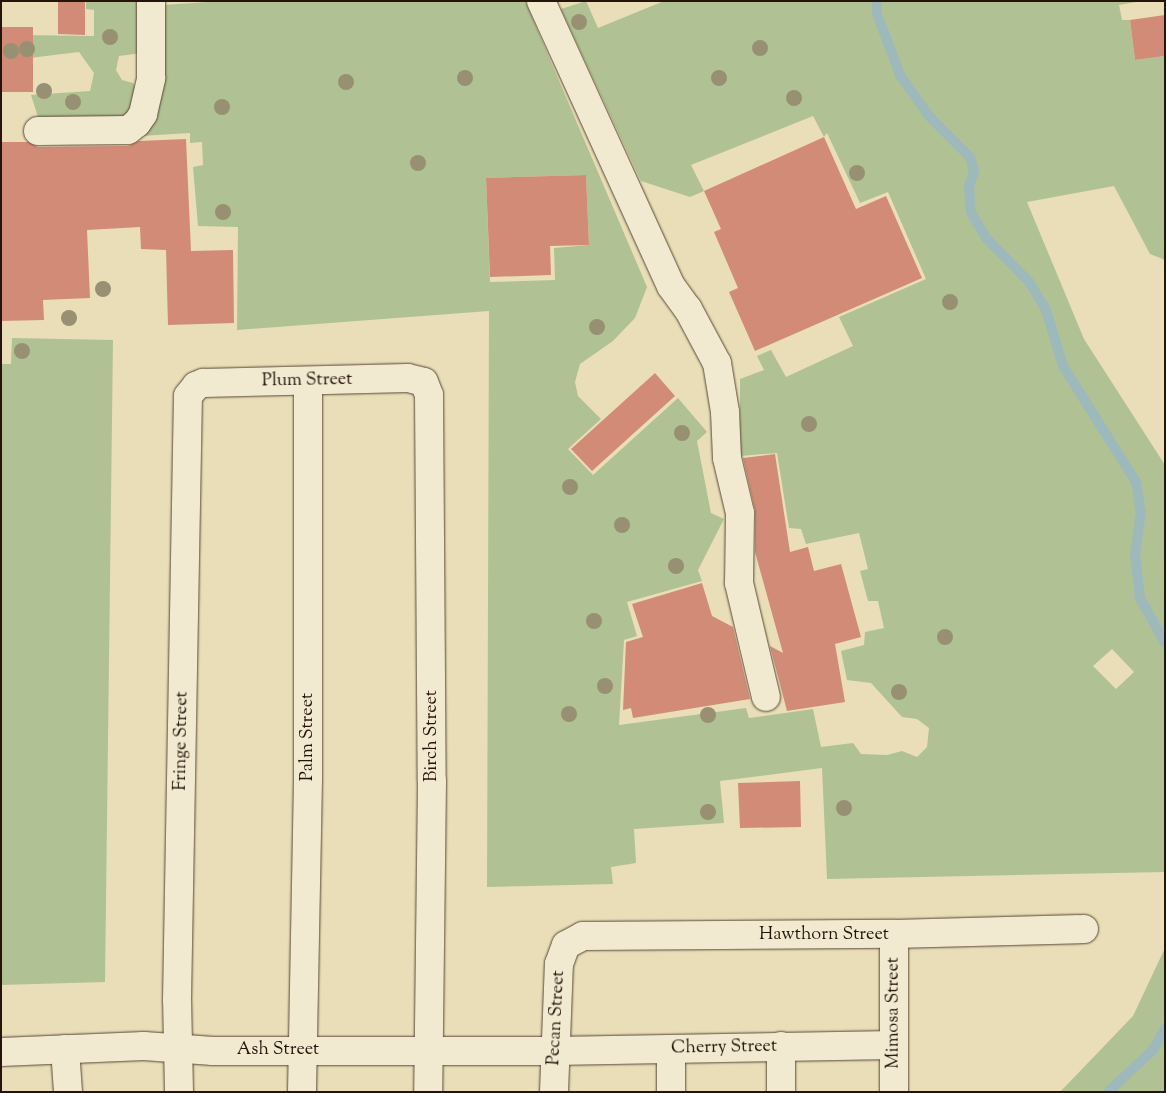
<!DOCTYPE html>
<style>
body{margin:0}
#map{position:relative;width:1166px;height:1093px;overflow:hidden;background:#e9deb7;font-family:"Sorts Mill Goudy",serif}
div>[style]{position:absolute}
.green>*{inset:0;background:#b0c293}
.stream>*{height:10px;margin:-5px;padding:0 5px;transform-origin:5px;border-radius:5px;background:#9eb9bb}
.building>*{inset:0;background:#d28b76}
.roads{filter:drop-shadow(0 0 1px #574636) drop-shadow(0 0 1px #574636)}
.minor>*{height:28px;margin:-14px;padding:0 14px;transform-origin:14px;border-radius:14px;background:#f1ead0}
.trees>*{width:16px;height:16px;margin:-8px;border-radius:50%;background:#989073}
span{translate:-50% -50%;white-space:nowrap;text-align:center;line-height:1.15;-webkit-text-stroke:4.5px #f1ead0;paint-order:stroke}
.street-label{font-size:18px;color:#26140b}
.frame{position:absolute;inset:0;border:2px solid #26140b;pointer-events:none}
</style>
<div id="map">
<div class="green">
<i style="clip-path:polygon(86px 1px,142px 1px,142px 53px,119px 56px,116px 70px,122px 80px,133px 83px,136px 88px,130px 110px,126px 117px,46px 121px,38px 117px,31px 95px,90px 91px,94px 73px,79px 52px,13px 60px,20px 35px,94px 36px,94px 10px,86px 9px)"></i>
<i style="clip-path:polygon(evenodd,222px 1px,525px 1px,647px 287px,635px 318px,613px 341px,580px 364px,575px 382px,578px 396px,601px 419px,568px 449px,593px 475px,678px 398px,707px 432px,697px 441px,711px 513px,724px 519px,698px 570px,702px 581px,627px 602px,637px 636px,624px 640px,619px 725px,746px 708px,749px 718px,813px 709px,821px 747px,853px 743px,861px 754px,887px 755px,902px 751px,917px 757px,927px 747px,929px 728px,917px 719px,902px 717px,871px 683px,847px 680px,841px 651px,864px 645px,865px 632px,884px 628px,878px 601px,868px 601px,860px 571px,868px 569px,859px 533px,806px 544px,801px 529px,789px 528px,777px 453px,740px 456px,740px 379px,764px 370px,757px 356px,771px 350px,786px 377px,853px 346px,839px 317px,926px 279px,888px 192px,860px 203px,827px 133px,824px 137px,813px 116px,691px 165px,704px 191px,690px 197px,641px 181px,561px 9px,586px 1px,598px 28px,664px 1px,1142px 1px,1119px 5px,1122px 20px,1130px 20px,1135px 60px,1165px 56px,1165px 260px,1150px 254px,1114px 186px,1027px 202px,1084px 339px,1165px 465px,1165px 872px,827px 879px,822px 768px,720px 781px,724px 823px,634px 829px,636px 863px,611px 867px,613px 884px,487px 887px,489px 311px,237px 330px,238px 227px,198px 226px,193px 167px,203px 165px,202px 142px,190px 143px,190px 133px,140px 136px,163px 5px,222px 1px,586px 175px,589px 245px,554px 248px,555px 280px,490px 282px,486px 178px,586px 175px,222px 1px,1112px 649px,1134px 672px,1116px 689px,1093px 666px,1112px 649px)"></i>
<i style="clip-path:polygon(12px 338px,113px 340px,105px 982px,1px 985px,1px 364px,11px 364px)"></i>
<i style="clip-path:polygon(1165px 948px,1165px 1089px,1162px 1092px,1060px 1092px,1133px 1016px)"></i>
</div>
<div class="stream">
<i style="left:877px;top:1px;width:13px;rotate:90deg"></i>
<i style="left:877px;top:14px;width:65px;rotate:69.3deg"></i>
<i style="left:900px;top:75px;width:49px;rotate:55deg"></i>
<i style="left:928px;top:115px;width:59px;rotate:45deg"></i>
<i style="left:970px;top:157px;width:15px;rotate:74deg"></i>
<i style="left:974px;top:171px;width:16px;rotate:108deg"></i>
<i style="left:969px;top:186px;width:26px;rotate:86deg"></i>
<i style="left:971px;top:212px;width:30px;rotate:60deg"></i>
<i style="left:986px;top:238px;width:63px;rotate:45.6deg"></i>
<i style="left:1030px;top:283px;width:31px;rotate:59deg"></i>
<i style="left:1046px;top:310px;width:59px;rotate:73.1deg"></i>
<i style="left:1063px;top:366px;width:137px;rotate:57.8deg"></i>
<i style="left:1136px;top:482px;width:30px;rotate:81deg"></i>
<i style="left:1141px;top:512px;width:42px;rotate:98.1deg"></i>
<i style="left:1135px;top:554px;width:44px;rotate:83.5deg"></i>
<i style="left:1140px;top:598px;width:51px;rotate:60.9deg"></i>
<i style="left:1108px;top:1092px;width:62px;rotate:-43deg"></i>
<i style="left:1153px;top:1050px;width:25px;rotate:-61deg"></i>
</div>
<div class="building">
<i style="clip-path:polygon(58px 1px,85px 1px,85px 35px,58px 34px)"></i>
<i style="clip-path:polygon(1165px 15px,1165px 56px,1135px 60px,1130px 20px)"></i>
<i style="clip-path:polygon(1px 27px,33px 27px,33px 92px,1px 92px)"></i>
<i style="clip-path:polygon(824px 137px,856px 209px,886px 196px,922px 278px,755px 351px,729px 292px,738px 288px,714px 232px,721px 229px,704px 191px)"></i>
<i style="clip-path:polygon(186px 139px,191px 251px,233px 250px,234px 323px,168px 325px,166px 250px,141px 249px,140px 227px,87px 230px,90px 298px,43px 300px,44px 320px,1px 321px,1px 142px,28px 142px,38px 147px,128px 146px,139px 141px)"></i>
<i style="clip-path:polygon(586px 175px,589px 245px,550px 246px,551px 275px,490px 277px,486px 178px)"></i>
<i style="clip-path:polygon(655px 373px,675px 396px,592px 471px,571px 449px)"></i>
<i style="clip-path:polygon(775px 454px,790px 552px,808px 547px,814px 571px,841px 564px,861px 637px,835px 644px,845px 702px,787px 711px,770px 646px,783px 653px,755px 552px,755px 510px,743px 458px)"></i>
<i style="clip-path:polygon(702px 583px,712px 616px,733px 627px,750px 699px,633px 718px,631px 708px,623px 710px,626px 642px,643px 637px,632px 604px)"></i>
<i style="clip-path:polygon(800px 781px,801px 827px,740px 828px,738px 783px)"></i>
</div>
<div class="roads">
<div class="minor">
<i style="left:541px;top:1px;width:313px;rotate:65.5deg"></i>
<i style="left:671px;top:286px;width:29px;rotate:54deg"></i>
<i style="left:688px;top:309px;width:61px;rotate:61.8deg"></i>
<i style="left:717px;top:363px;width:50px;rotate:80.7deg"></i>
<i style="left:725px;top:412px;width:46px;rotate:87.5deg"></i>
<i style="left:727px;top:458px;width:57px;rotate:76.7deg"></i>
<i style="left:740px;top:513px;width:70px;rotate:90.8deg"></i>
<i style="left:739px;top:583px;width:117px;rotate:76.7deg"></i>
<i style="left:38px;top:131px;width:90px;rotate:-0.6deg"></i>
<i style="left:128px;top:130px;width:11px;rotate:-38deg"></i>
<i style="left:137px;top:123px;width:11px;rotate:-56deg"></i>
<i style="left:143px;top:114px;width:37px;rotate:-77deg"></i>
<i style="left:151px;top:78px;width:77px;rotate:-90deg"></i>
<i style="left:894px;top:934px;width:158px;rotate:90deg"></i>
<i style="left:65px;top:1049px;width:43px;rotate:86deg"></i>
<i style="left:1px;top:1052px;width:143px;rotate:-2.4deg"></i>
<i style="left:144px;top:1046px;width:69px;rotate:4.1deg"></i>
<i style="left:213px;top:1051px;width:341px"></i>
<i style="left:554px;top:1051px;width:340px;rotate:-1deg"></i>
<i style="left:179px;top:1092px;width:92px;rotate:-91.2deg"></i>
<i style="left:177px;top:1000px;width:604px;rotate:-88.96deg"></i>
<i style="left:188px;top:396px;width:13px;rotate:-51deg"></i>
<i style="left:196px;top:386px;width:8px;rotate:-23deg"></i>
<i style="left:203px;top:383px;width:205px;rotate:-1.4deg"></i>
<i style="left:408px;top:378px;width:16px;rotate:14deg"></i>
<i style="left:424px;top:382px;width:14px;rotate:69deg"></i>
<i style="left:429px;top:395px;width:386px;rotate:89.6deg"></i>
<i style="left:432px;top:781px;width:311px;rotate:90.7deg"></i>
<i style="left:302px;top:1092px;width:313px;rotate:-88.9deg"></i>
<i style="left:308px;top:779px;width:397px;rotate:-90deg"></i>
<i style="left:554px;top:1092px;width:128px;rotate:-87.8deg"></i>
<i style="left:559px;top:964px;width:20px;rotate:-70deg"></i>
<i style="left:566px;top:945px;width:19px;rotate:-28deg"></i>
<i style="left:583px;top:936px;width:311px;rotate:-0.4deg"></i>
<i style="left:894px;top:934px;width:190px;rotate:-1.5deg"></i>
<i style="left:671px;top:1092px;width:43px;rotate:-90deg"></i>
<i style="left:781px;top:1092px;width:46px;rotate:-90deg"></i>
</div>
</div>
<div class="trees">
<i style="left:579px;top:22px"></i>
<i style="left:110px;top:37px"></i>
<i style="left:760px;top:48px"></i>
<i style="left:27px;top:49px"></i>
<i style="left:11px;top:51px"></i>
<i style="left:465px;top:78px"></i>
<i style="left:719px;top:78px"></i>
<i style="left:346px;top:82px"></i>
<i style="left:44px;top:91px"></i>
<i style="left:794px;top:98px"></i>
<i style="left:73px;top:102px"></i>
<i style="left:222px;top:107px"></i>
<i style="left:418px;top:163px"></i>
<i style="left:857px;top:173px"></i>
<i style="left:223px;top:212px"></i>
<i style="left:103px;top:289px"></i>
<i style="left:950px;top:302px"></i>
<i style="left:69px;top:318px"></i>
<i style="left:597px;top:327px"></i>
<i style="left:22px;top:351px"></i>
<i style="left:809px;top:424px"></i>
<i style="left:682px;top:433px"></i>
<i style="left:570px;top:487px"></i>
<i style="left:622px;top:525px"></i>
<i style="left:676px;top:566px"></i>
<i style="left:594px;top:621px"></i>
<i style="left:945px;top:637px"></i>
<i style="left:605px;top:686px"></i>
<i style="left:899px;top:692px"></i>
<i style="left:569px;top:714px"></i>
<i style="left:708px;top:715px"></i>
<i style="left:844px;top:808px"></i>
<i style="left:708px;top:812px"></i>
</div>
<div class="street-label">
<span style="left:307px;top:381px;rotate:-1deg">Plum Street</span>
<span style="left:432px;top:736px;rotate:-90deg">Birch Street</span>
<span style="left:308px;top:737px;rotate:-90deg">Palm Street</span>
<span style="left:182px;top:741px;rotate:-89deg">Fringe Street</span>
<span style="left:824px;top:935px">Hawthorn Street</span>
<span style="left:894px;top:1013px;rotate:-90deg">Mimosa Street</span>
<span style="left:557px;top:1018px;rotate:-87deg">Pecan Street</span>
<span style="left:724px;top:1048px;rotate:-1deg">Cherry Street</span>
<span style="left:278px;top:1050px">Ash Street</span>
</div>
<div class="frame"></div>
</div>
